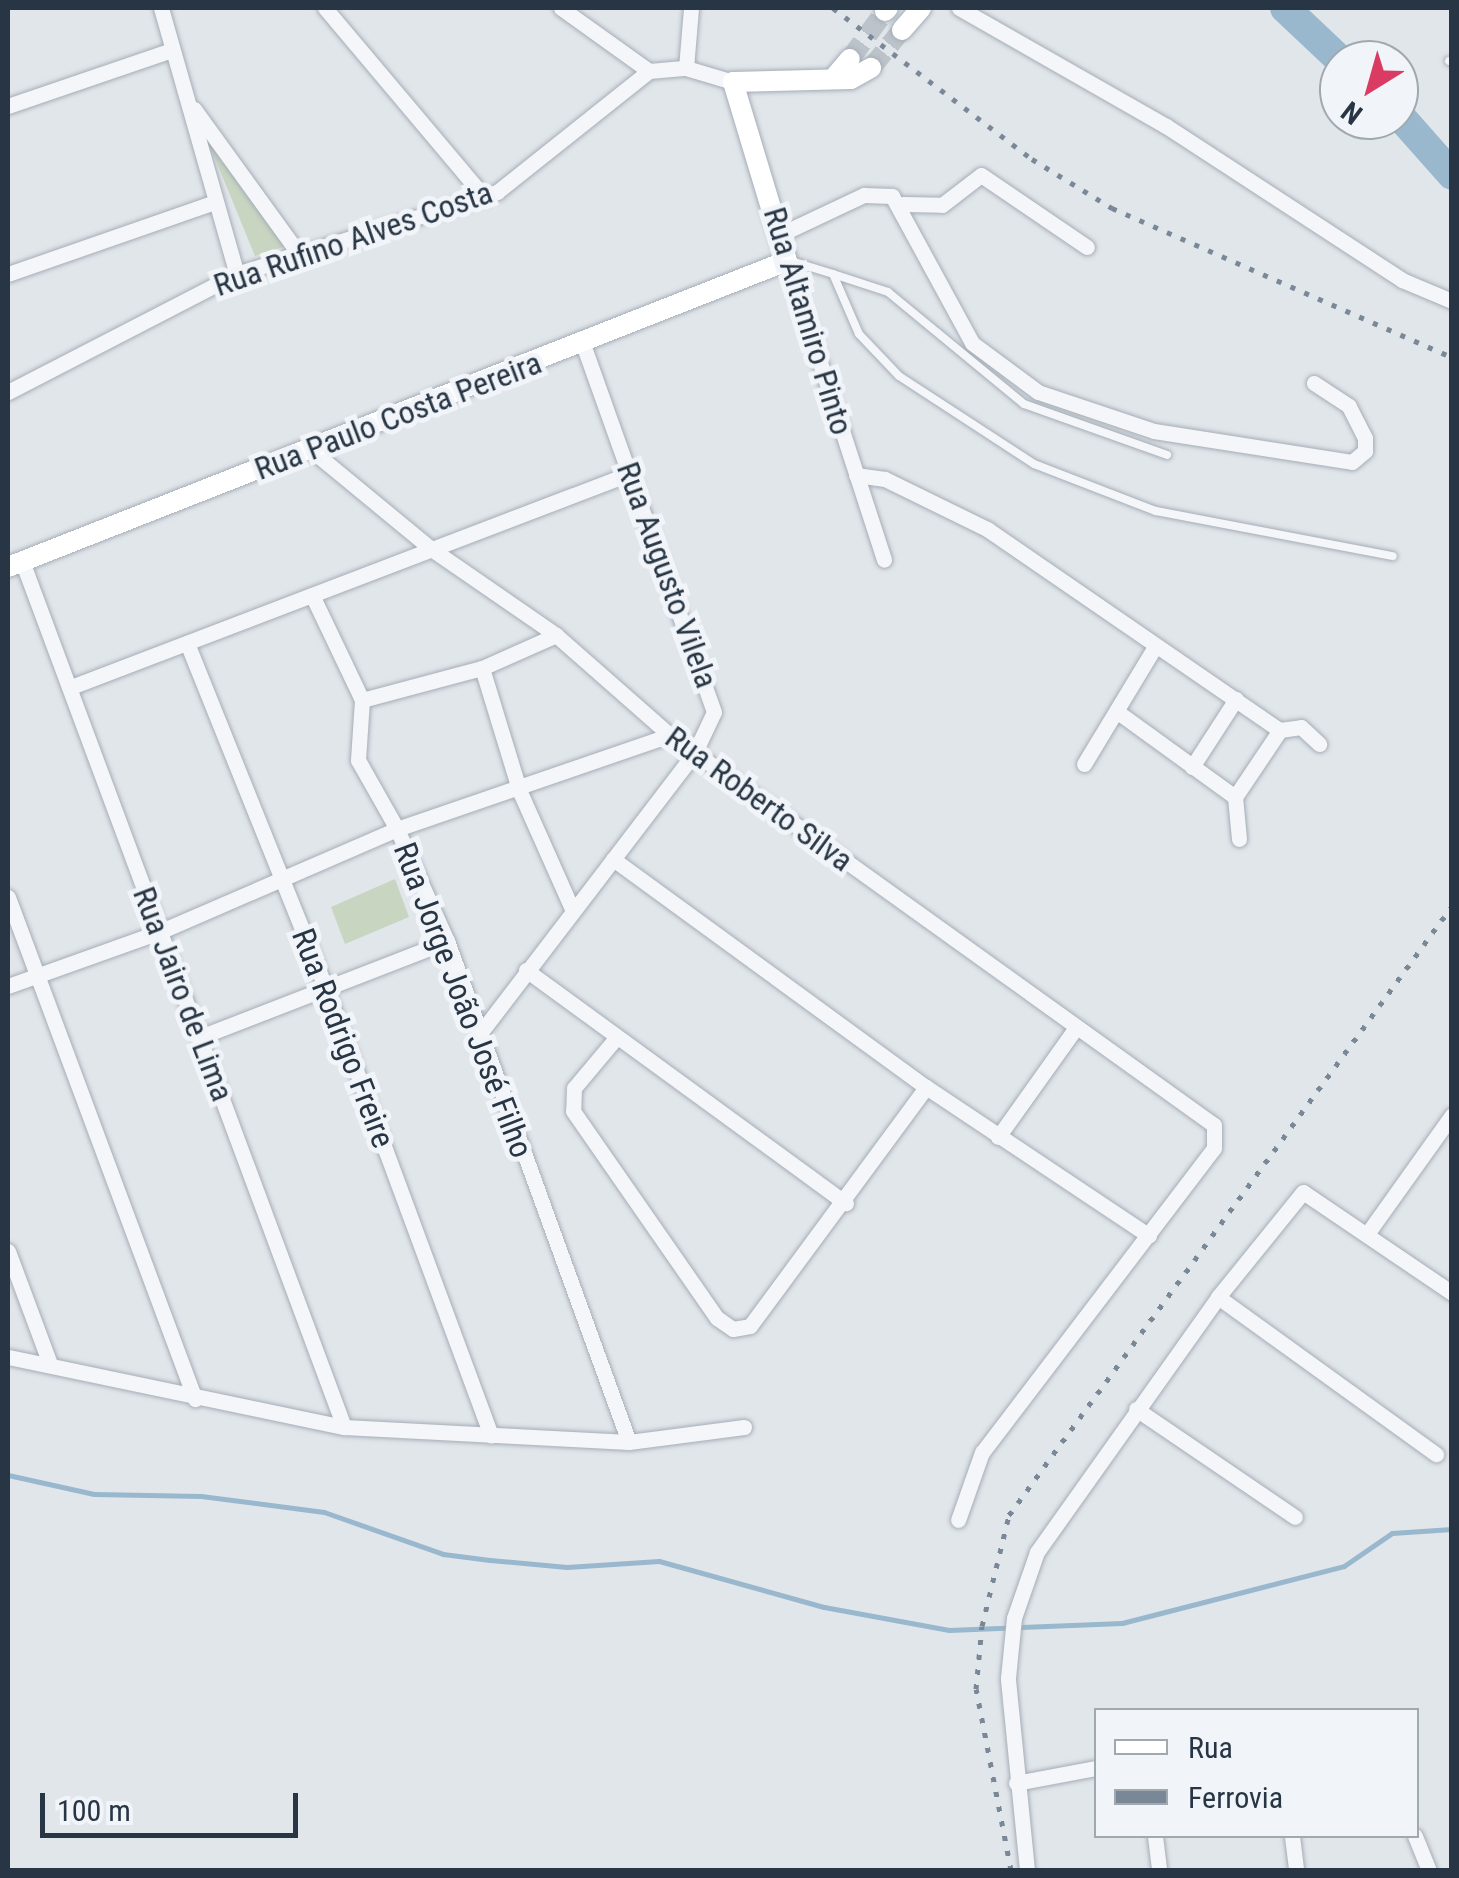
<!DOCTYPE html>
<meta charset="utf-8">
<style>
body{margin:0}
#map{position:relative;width:1459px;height:1878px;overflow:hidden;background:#e1e6eb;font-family:"Roboto Condensed",sans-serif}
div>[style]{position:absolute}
.green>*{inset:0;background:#c8d5c1}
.stream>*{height:5px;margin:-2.5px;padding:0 2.5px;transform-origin:2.5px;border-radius:2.5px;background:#99b8ce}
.river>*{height:30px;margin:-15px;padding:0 15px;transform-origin:15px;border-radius:15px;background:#99b8ce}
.secondary-tunnel>*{height:20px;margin-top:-10px;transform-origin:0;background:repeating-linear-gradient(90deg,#bcc3ca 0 20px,transparent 0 30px)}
.roads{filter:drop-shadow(0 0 2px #a5adb6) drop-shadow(0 0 2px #a5adb6)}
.lane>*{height:8px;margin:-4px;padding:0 4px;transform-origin:4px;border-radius:4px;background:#f4f6f9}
.street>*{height:15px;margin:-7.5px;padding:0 7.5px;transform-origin:7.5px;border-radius:7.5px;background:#f4f6f9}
.secondary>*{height:20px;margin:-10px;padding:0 10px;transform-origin:10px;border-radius:10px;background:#fff}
.rail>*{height:5px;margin-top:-2.5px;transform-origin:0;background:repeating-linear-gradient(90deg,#798796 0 5px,transparent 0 15px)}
span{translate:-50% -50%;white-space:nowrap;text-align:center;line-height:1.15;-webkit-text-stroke:10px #f1f4f8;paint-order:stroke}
.street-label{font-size:32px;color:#273544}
.frame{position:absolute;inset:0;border:10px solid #273544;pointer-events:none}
.legend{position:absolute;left:1094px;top:1708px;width:325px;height:130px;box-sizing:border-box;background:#f1f4f8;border:2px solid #a0a8b0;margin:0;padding:12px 18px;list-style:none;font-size:30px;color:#273544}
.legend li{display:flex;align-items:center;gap:20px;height:50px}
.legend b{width:50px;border:2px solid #a0a8b0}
.north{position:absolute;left:1319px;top:40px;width:100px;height:100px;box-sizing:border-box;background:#f1f4f8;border:2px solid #a0a8b0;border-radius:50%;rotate:217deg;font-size:28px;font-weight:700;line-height:40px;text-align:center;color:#273544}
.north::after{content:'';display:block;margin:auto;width:35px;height:45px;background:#da3b63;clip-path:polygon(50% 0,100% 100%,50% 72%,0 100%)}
.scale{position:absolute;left:40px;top:1793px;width:258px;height:45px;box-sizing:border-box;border:5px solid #273544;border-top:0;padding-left:12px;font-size:30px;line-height:35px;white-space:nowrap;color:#273544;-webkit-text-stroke:8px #f1f4f8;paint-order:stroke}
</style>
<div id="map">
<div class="green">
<i style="clip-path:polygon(205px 134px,289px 245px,255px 256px)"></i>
<i style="clip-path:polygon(395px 879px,409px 917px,345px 944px,331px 907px)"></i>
</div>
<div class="stream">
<i style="left:8px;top:1475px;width:88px;rotate:12.5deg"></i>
<i style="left:94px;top:1494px;width:107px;rotate:1.1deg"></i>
<i style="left:201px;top:1496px;width:124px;rotate:7.4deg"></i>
<i style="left:324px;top:1512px;width:126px;rotate:19.4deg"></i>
<i style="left:443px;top:1554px;width:47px;rotate:7.3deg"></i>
<i style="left:490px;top:1560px;width:77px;rotate:5.2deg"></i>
<i style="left:567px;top:1567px;width:92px;rotate:-3.7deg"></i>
<i style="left:659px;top:1561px;width:171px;rotate:15.6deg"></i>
<i style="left:824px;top:1607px;width:127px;rotate:10.4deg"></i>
<i style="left:949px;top:1630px;width:173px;rotate:-2.3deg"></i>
<i style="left:1122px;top:1623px;width:229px;rotate:-14.4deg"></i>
<i style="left:1344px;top:1566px;width:58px;rotate:-34.5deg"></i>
<i style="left:1392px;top:1533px;width:60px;rotate:-3.8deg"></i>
</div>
<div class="river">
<i style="left:1285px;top:8px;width:76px;rotate:43.4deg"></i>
<i style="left:1399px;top:115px;width:80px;rotate:48.5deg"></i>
</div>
<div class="secondary-tunnel">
<i style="left:850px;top:59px;width:59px;rotate:-53.9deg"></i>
<i style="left:871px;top:68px;width:49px;rotate:-50.8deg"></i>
</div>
<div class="roads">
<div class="lane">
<i style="left:1449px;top:61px;width:3px;rotate:18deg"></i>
<i style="left:791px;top:261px;width:44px;rotate:17.2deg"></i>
<i style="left:833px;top:274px;width:65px;rotate:66.6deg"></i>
<i style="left:859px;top:334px;width:58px;rotate:46.4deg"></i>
<i style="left:899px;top:376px;width:161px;rotate:33.1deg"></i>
<i style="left:1034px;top:464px;width:131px;rotate:21.1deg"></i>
<i style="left:1156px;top:511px;width:241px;rotate:10.8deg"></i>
<i style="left:833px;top:274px;width:58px;rotate:18.1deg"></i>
<i style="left:888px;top:292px;width:176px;rotate:39.5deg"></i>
<i style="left:1024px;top:404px;width:152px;rotate:19.6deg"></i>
</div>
<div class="street">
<i style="left:161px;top:8px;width:277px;rotate:74.1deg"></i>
<i style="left:325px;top:8px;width:247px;rotate:49.9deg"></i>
<i style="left:561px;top:8px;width:108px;rotate:35.6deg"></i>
<i style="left:959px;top:8px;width:238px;rotate:29.7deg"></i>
<i style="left:1166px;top:126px;width:282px;rotate:33.1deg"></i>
<i style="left:1402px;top:280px;width:54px;rotate:22.8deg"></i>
<i style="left:686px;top:68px;width:60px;rotate:-85.2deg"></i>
<i style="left:8px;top:106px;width:173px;rotate:-18.9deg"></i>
<i style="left:194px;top:109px;width:179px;rotate:54.1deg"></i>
<i style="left:903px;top:204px;width:39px;rotate:1deg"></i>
<i style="left:942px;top:205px;width:49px;rotate:-37.6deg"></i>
<i style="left:981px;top:175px;width:128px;rotate:34.2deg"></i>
<i style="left:781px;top:234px;width:92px;rotate:-25.2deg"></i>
<i style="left:864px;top:195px;width:28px;rotate:2deg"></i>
<i style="left:892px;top:196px;width:167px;rotate:61.4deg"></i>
<i style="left:972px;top:343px;width:82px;rotate:36.6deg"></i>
<i style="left:1038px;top:392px;width:122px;rotate:18.6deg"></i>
<i style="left:1154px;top:431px;width:200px;rotate:8.9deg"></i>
<i style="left:1352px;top:462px;width:17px;rotate:-40deg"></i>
<i style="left:1365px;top:451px;width:13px;rotate:-90deg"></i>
<i style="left:1365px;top:438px;width:36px;rotate:-117deg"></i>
<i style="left:1349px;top:406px;width:42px;rotate:-146.7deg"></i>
<i style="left:787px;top:261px;width:314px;rotate:72deg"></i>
<i style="left:8px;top:274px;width:219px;rotate:-19.2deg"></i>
<i style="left:8px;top:392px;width:258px;rotate:-27.3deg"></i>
<i style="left:237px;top:274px;width:273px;rotate:-17.5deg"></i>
<i style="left:497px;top:192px;width:194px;rotate:-38.5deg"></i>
<i style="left:649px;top:71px;width:37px;rotate:-5deg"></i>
<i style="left:686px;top:68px;width:49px;rotate:16.6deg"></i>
<i style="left:310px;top:449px;width:156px;rotate:39.5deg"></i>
<i style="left:430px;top:548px;width:153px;rotate:34.6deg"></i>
<i style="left:556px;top:635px;width:152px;rotate:41.3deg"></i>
<i style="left:670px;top:735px;width:669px;rotate:35.64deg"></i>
<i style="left:1214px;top:1125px;width:23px;rotate:90deg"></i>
<i style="left:1214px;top:1148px;width:382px;rotate:127.3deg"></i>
<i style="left:982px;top:1452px;width:72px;rotate:109.4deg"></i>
<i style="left:856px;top:475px;width:29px;rotate:8deg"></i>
<i style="left:885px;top:479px;width:114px;rotate:26.1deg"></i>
<i style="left:987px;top:529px;width:355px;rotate:34.5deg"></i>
<i style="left:22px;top:561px;width:924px;rotate:69.6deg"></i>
<i style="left:312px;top:595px;width:116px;rotate:64.5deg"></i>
<i style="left:187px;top:643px;width:376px;rotate:68.1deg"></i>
<i style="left:327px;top:992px;width:473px;rotate:69.7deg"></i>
<i style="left:482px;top:668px;width:130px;rotate:73deg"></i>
<i style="left:520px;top:792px;width:128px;rotate:66deg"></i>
<i style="left:71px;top:687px;width:599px;rotate:-20.91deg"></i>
<i style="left:362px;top:700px;width:124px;rotate:-14.9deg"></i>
<i style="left:482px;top:668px;width:81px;rotate:-24deg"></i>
<i style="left:1119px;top:713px;width:143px;rotate:35.9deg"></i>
<i style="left:1084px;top:764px;width:133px;rotate:-58.8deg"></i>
<i style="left:1192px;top:767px;width:81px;rotate:-57.1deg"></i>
<i style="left:1239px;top:839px;width:42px;rotate:-95.4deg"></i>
<i style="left:1235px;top:797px;width:81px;rotate:-56.1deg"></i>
<i style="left:1280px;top:730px;width:21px;rotate:-8deg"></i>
<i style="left:1301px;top:727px;width:25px;rotate:43deg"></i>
<i style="left:613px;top:859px;width:387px;rotate:36.1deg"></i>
<i style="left:926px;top:1087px;width:268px;rotate:33.7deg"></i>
<i style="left:8px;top:897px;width:536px;rotate:69.57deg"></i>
<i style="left:526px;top:970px;width:396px;rotate:36.1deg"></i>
<i style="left:8px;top:986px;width:160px;rotate:-19.7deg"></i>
<i style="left:159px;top:932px;width:259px;rotate:-23.4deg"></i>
<i style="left:397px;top:829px;width:79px;rotate:-119.5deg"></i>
<i style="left:358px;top:760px;width:60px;rotate:-86.2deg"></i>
<i style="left:478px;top:1036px;width:357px;rotate:-52.6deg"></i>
<i style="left:695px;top:752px;width:44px;rotate:-64.6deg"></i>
<i style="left:714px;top:712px;width:391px;rotate:-109.6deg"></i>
<i style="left:200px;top:1037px;width:265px;rotate:-21.2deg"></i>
<i style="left:616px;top:1038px;width:65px;rotate:130deg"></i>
<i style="left:574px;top:1088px;width:23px;rotate:92deg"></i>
<i style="left:573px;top:1111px;width:252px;rotate:55.2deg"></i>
<i style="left:717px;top:1318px;width:19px;rotate:35deg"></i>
<i style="left:733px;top:1329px;width:17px;rotate:-10deg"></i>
<i style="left:750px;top:1326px;width:297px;rotate:-53.6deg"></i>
<i style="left:998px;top:1137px;width:133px;rotate:-54.5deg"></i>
<i style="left:1367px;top:1234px;width:146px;rotate:-54.5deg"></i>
<i style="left:8px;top:1251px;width:121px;rotate:69.6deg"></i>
<i style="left:1218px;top:1297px;width:269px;rotate:35.8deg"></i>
<i style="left:8px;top:1357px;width:343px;rotate:11.8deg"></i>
<i style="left:344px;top:1427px;width:285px;rotate:3deg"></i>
<i style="left:629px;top:1442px;width:116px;rotate:-7.4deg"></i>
<i style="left:1136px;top:1409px;width:192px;rotate:34.2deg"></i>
<i style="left:629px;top:1442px;width:533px;rotate:-109.96deg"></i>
<i style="left:447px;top:941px;width:123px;rotate:-114.1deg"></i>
<i style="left:397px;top:829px;width:289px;rotate:-19deg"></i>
<i style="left:1016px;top:1783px;width:81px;rotate:-10.6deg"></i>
<i style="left:1155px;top:1836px;width:34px;rotate:83deg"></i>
<i style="left:1292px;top:1836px;width:34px;rotate:83deg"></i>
<i style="left:1415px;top:1836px;width:37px;rotate:68deg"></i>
<i style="left:1027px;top:1870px;width:193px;rotate:-95.7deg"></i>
<i style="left:1008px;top:1678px;width:60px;rotate:-84.3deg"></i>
<i style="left:1014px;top:1618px;width:70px;rotate:-70.8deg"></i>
<i style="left:1037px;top:1552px;width:313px;rotate:-54.6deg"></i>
<i style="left:1218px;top:1297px;width:135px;rotate:-51deg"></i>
<i style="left:1303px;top:1192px;width:180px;rotate:34.1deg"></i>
</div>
<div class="secondary">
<i style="left:885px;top:11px;width:4px;rotate:-45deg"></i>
<i style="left:902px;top:30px;width:29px;rotate:-49deg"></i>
<i style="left:833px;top:79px;width:26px;rotate:-50deg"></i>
<i style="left:8px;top:567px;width:837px;rotate:-21.45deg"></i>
<i style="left:787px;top:261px;width:187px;rotate:-106.8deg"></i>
<i style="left:733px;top:82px;width:118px;rotate:-1.5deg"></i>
<i style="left:851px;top:79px;width:23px;rotate:-29deg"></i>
</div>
</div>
<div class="rail">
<i style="left:833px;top:8px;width:250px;rotate:37.2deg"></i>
<i style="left:1032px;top:159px;width:94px;rotate:31.5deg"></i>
<i style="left:1112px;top:208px;width:371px;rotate:23.7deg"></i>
<i style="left:1011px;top:1870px;width:184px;rotate:-100.9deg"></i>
<i style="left:976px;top:1689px;width:63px;rotate:-84.6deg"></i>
<i style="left:982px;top:1626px;width:114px;rotate:-76.3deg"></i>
<i style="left:1009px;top:1515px;width:753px;rotate:-53.97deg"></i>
</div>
<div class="street-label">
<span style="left:353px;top:239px;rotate:-19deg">Rua Rufino Alves Costa</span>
<span style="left:808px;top:321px;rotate:73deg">Rua Altamiro Pinto</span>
<span style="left:398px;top:416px;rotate:-21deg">Rua Paulo Costa Pereira</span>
<span style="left:667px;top:575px;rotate:70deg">Rua Augusto Vilela</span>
<span style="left:759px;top:799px;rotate:36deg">Rua Roberto Silva</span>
<span style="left:183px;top:994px;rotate:69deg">Rua Jairo de Lima</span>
<span style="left:463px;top:1000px;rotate:69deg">Rua Jorge João José Filho</span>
<span style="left:343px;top:1038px;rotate:69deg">Rua Rodrigo Freire</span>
</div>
<div class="frame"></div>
<ul class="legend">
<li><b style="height:12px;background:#fff"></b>Rua</li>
<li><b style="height:12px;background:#798796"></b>Ferrovia</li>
</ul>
<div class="north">N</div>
<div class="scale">100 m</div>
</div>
